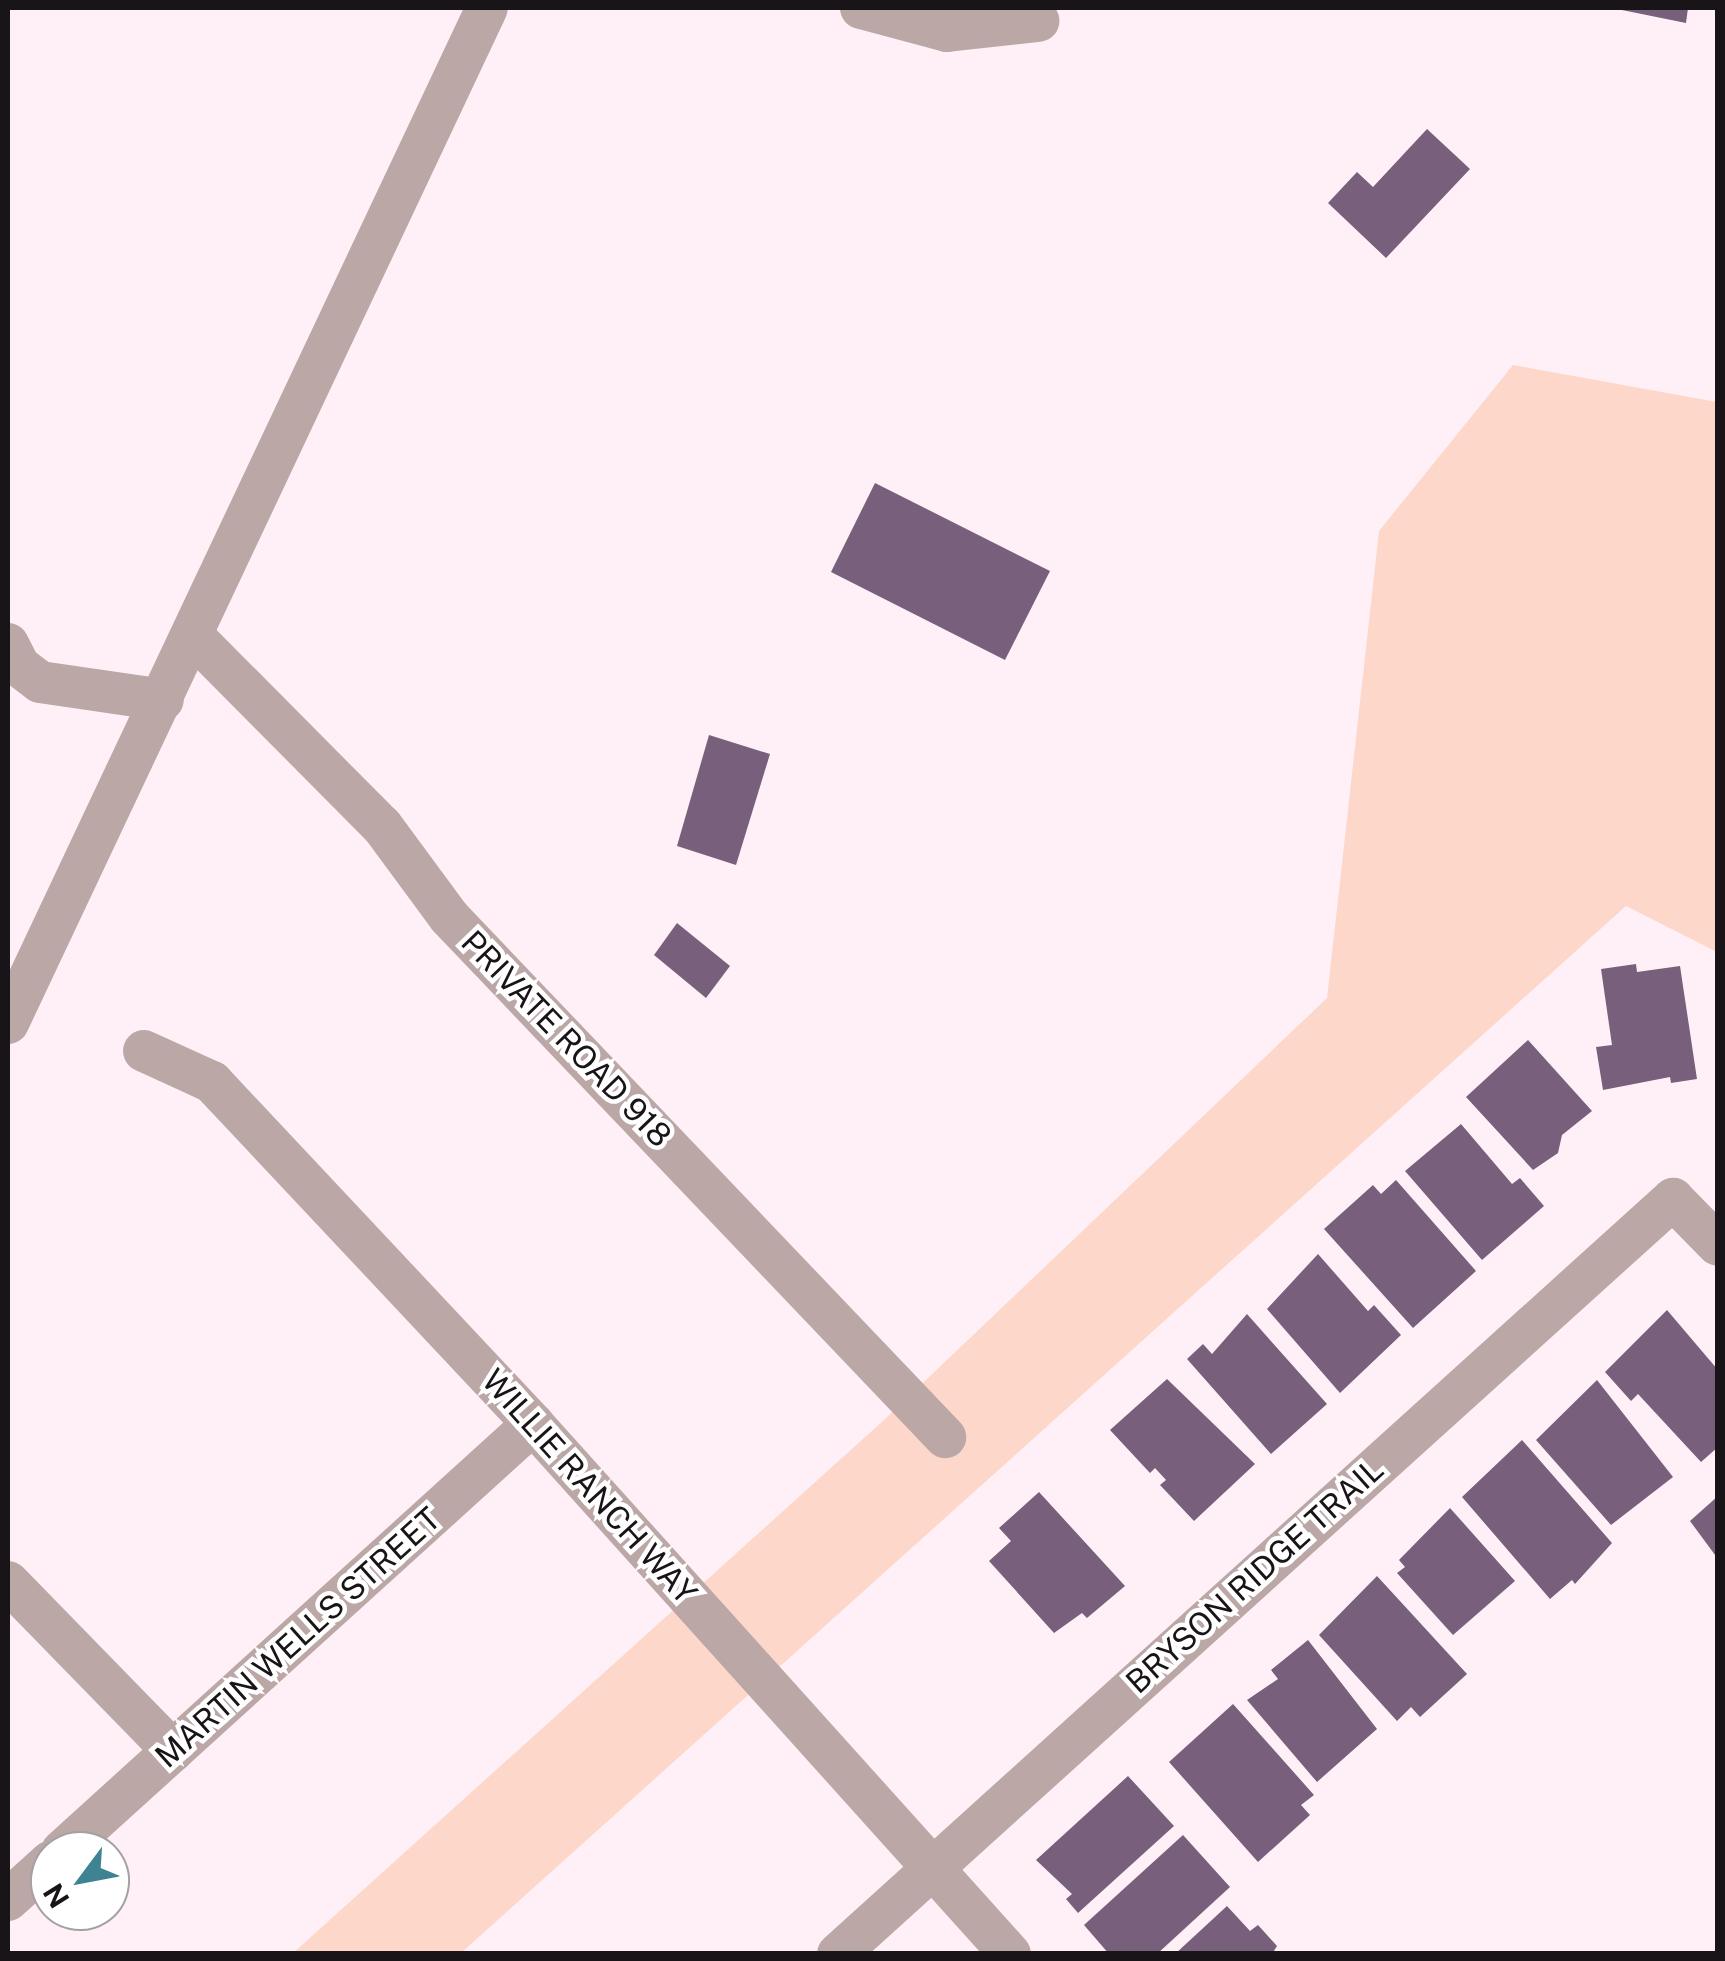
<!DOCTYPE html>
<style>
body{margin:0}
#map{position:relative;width:1725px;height:1961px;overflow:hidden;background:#fff0f7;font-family:"Public Sans",sans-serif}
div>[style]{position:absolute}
.green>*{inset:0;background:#fdd8ca}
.building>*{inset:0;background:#785f7c}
.minor>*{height:42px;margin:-21px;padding:0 21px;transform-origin:21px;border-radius:21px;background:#bca7a7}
span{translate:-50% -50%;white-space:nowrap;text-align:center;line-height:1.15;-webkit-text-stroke:9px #fff;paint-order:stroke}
.street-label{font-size:32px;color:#191417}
.frame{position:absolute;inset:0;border:10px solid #191417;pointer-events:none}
.north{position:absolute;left:30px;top:1831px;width:100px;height:100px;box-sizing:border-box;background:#fff;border:2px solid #a3a1a2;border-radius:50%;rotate:238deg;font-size:28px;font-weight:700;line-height:40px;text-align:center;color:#191417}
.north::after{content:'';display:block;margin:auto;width:35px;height:45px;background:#3f8392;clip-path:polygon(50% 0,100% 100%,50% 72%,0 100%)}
</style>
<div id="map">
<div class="green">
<i style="clip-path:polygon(1513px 365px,1717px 402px,1717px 952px,1626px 906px,461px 1953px,292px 1954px,884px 1420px,1327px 998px,1379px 531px)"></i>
</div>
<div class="building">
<i style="clip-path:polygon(1612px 8px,1688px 8px,1686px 23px)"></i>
<i style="clip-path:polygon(1427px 129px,1470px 169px,1386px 258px,1328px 203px,1357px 172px,1373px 187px)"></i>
<i style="clip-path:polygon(875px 483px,1050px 571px,1005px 660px,831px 572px)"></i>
<i style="clip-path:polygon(709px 735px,770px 754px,736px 865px,677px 846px)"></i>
<i style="clip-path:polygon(677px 923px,730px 966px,706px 998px,654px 955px)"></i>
<i style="clip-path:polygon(1636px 964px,1637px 972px,1680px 966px,1697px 1079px,1671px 1083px,1670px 1077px,1603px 1090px,1596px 1047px,1612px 1045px,1601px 969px)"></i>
<i style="clip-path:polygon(1528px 1040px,1592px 1111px,1562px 1135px,1558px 1153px,1533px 1170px,1466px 1097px)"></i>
<i style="clip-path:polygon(1461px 1124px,1512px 1184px,1520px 1178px,1544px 1206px,1482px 1260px,1405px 1171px)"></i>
<i style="clip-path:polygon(1396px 1180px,1476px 1271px,1413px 1328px,1324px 1229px,1373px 1185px,1381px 1194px)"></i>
<i style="clip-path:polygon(1318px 1254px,1368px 1311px,1374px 1305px,1401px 1335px,1340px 1393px,1267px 1309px)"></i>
<i style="clip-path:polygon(1667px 1310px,1718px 1370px,1718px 1447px,1701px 1462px,1638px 1394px,1631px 1401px,1605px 1372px)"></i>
<i style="clip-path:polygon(1247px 1314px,1327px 1404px,1271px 1454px,1187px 1359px,1203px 1344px,1212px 1354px)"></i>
<i style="clip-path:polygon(1167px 1379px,1255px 1464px,1194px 1521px,1160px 1485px,1166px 1480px,1155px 1468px,1150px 1473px,1110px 1430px)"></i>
<i style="clip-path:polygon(1597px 1380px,1673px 1477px,1611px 1525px,1536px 1440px)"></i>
<i style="clip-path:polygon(1522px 1440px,1612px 1543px,1575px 1584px,1572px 1580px,1550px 1599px,1462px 1497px)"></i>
<i style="clip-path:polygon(1039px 1492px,1125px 1586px,1087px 1618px,1082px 1613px,1054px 1633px,989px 1561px,1011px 1541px,999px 1528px)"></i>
<i style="clip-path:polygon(1718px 1496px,1718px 1559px,1690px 1521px)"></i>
<i style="clip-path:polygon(1450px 1508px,1515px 1581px,1453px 1635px,1397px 1573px,1405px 1567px,1399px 1560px)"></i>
<i style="clip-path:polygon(1377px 1576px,1467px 1674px,1420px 1717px,1411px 1707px,1397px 1721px,1319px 1635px)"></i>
<i style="clip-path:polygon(1308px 1640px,1377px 1729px,1317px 1782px,1247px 1700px,1278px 1679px,1271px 1670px)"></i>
<i style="clip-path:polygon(1233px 1704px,1314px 1795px,1301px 1805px,1310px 1815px,1258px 1862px,1169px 1762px)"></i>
<i style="clip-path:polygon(1128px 1776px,1174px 1826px,1078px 1913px,1066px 1899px,1072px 1894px,1036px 1860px)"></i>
<i style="clip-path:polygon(1183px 1835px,1230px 1887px,1157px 1954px,1109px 1954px,1084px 1925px)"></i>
<i style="clip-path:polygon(1227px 1906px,1250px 1931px,1258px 1925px,1277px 1946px,1272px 1954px,1175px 1954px)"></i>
</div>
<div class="minor">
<i style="left:861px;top:8px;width:89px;rotate:15deg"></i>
<i style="left:947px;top:31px;width:92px;rotate:-6.3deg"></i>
<i style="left:193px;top:636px;width:268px;rotate:45.2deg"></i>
<i style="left:382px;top:826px;width:113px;rotate:53.6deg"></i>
<i style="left:449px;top:917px;width:719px;rotate:46.35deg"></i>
<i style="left:8px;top:644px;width:25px;rotate:63deg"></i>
<i style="left:19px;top:666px;width:26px;rotate:37deg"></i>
<i style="left:40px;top:682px;width:124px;rotate:8.3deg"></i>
<i style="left:8px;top:1023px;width:1122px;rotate:-64.74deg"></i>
<i style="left:144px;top:1051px;width:75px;rotate:24.5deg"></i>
<i style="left:212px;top:1082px;width:469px;rotate:46.8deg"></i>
<i style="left:533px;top:1424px;width:713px;rotate:48.01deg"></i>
<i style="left:8px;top:1582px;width:236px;rotate:45.7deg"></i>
<i style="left:62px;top:1851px;width:636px;rotate:-42.19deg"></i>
<i style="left:8px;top:1900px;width:57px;rotate:-42.1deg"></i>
<i style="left:838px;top:1954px;width:1126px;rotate:-42.12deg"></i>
<i style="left:1673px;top:1199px;width:64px;rotate:45.6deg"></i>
</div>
<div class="street-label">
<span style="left:566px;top:1039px;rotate:46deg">PRIVATE ROAD 918</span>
<span style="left:589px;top:1487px;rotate:48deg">WILLIE RANCH WAY</span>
<span style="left:1255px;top:1576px;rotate:-42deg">BRYSON RIDGE TRAIL</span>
<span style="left:298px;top:1638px;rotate:-42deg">MARTIN WELLS STREET</span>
</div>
<div class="frame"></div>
<div class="north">N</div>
</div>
